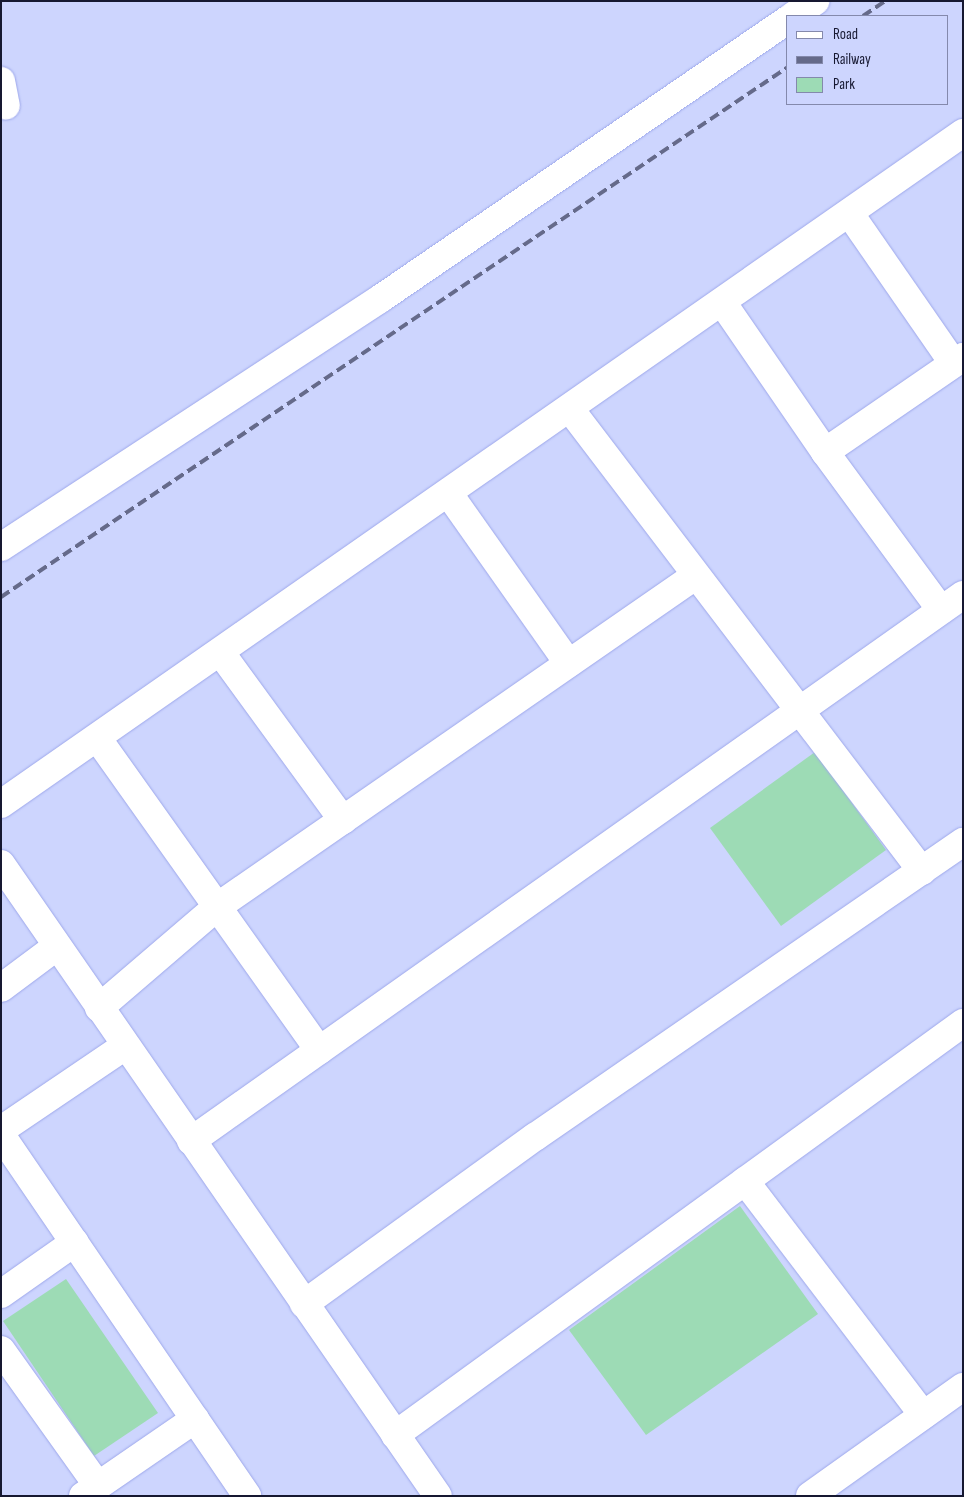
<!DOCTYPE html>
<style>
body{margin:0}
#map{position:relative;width:964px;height:1497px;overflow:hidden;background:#cdd5fe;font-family:"Sofia Sans Condensed",sans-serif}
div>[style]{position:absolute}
.green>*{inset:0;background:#9ddbb5}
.roads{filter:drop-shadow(0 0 1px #9ea8eb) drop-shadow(0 0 1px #9ea8eb)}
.street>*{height:28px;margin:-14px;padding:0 14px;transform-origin:14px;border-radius:14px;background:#fff}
.secondary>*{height:28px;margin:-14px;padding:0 14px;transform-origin:14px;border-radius:14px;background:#fff}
.rail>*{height:4px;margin-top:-2px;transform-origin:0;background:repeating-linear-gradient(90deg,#656a8a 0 10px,transparent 0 15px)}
span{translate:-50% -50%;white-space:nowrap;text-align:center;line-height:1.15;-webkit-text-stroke:4.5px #cdd5fe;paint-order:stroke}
.frame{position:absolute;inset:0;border:2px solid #161831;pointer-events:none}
.legend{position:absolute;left:786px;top:15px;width:162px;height:90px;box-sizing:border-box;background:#cdd5fe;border:1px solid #8489ac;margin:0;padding:6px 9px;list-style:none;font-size:15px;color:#161831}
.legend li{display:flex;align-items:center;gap:10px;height:25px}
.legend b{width:25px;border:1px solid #8489ac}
</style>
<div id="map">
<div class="green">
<i style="clip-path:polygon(815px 752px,886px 850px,781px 926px,710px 828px)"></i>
<i style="clip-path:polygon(740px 1206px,818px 1314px,646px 1435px,569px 1330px)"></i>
<i style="clip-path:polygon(66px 1279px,158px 1413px,94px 1456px,3px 1321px)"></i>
</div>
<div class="roads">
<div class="street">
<i style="left:793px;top:16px;width:27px;rotate:-34deg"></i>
<i style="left:1px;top:81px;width:25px;rotate:79deg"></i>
<i style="left:850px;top:214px;width:181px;rotate:55.3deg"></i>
<i style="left:722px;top:302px;width:182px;rotate:55.5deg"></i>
<i style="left:825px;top:452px;width:196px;rotate:53.7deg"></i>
<i style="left:570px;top:409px;width:581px;rotate:52.7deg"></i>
<i style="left:825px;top:452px;width:168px;rotate:-34.5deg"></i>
<i style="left:449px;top:494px;width:207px;rotate:54.8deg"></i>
<i style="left:1px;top:547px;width:453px;rotate:-33.2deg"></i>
<i style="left:380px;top:299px;width:494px;rotate:-34.4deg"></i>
<i style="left:221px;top:653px;width:207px;rotate:53.9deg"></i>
<i style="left:98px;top:739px;width:382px;rotate:54.6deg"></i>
<i style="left:1px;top:804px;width:1173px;rotate:-34.9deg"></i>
<i style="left:1px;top:864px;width:768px;rotate:55.34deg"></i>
<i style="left:1px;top:988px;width:69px;rotate:-36.7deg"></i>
<i style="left:99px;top:1008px;width:155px;rotate:-40.6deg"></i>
<i style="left:217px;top:907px;width:581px;rotate:-34.7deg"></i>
<i style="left:1px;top:1130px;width:150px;rotate:-34.1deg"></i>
<i style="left:1px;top:1135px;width:437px;rotate:55.7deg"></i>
<i style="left:191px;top:1141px;width:946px;rotate:-35.27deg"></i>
<i style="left:745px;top:1181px;width:294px;rotate:52.7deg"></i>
<i style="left:1px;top:1294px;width:90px;rotate:-35.1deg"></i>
<i style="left:304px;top:1304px;width:285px;rotate:-35.9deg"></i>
<i style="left:535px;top:1137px;width:520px;rotate:-34.58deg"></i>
<i style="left:1px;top:1350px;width:167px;rotate:54.5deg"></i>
<i style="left:395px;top:1435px;width:702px;rotate:-35.96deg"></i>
<i style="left:83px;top:1496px;width:136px;rotate:-34.5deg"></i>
</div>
<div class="secondary">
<i style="left:810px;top:1496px;width:188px;rotate:-35.5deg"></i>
</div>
</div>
<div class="rail">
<i style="left:863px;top:16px;width:27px;rotate:-34deg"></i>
<i style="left:1px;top:597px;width:949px;rotate:-33.96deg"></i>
</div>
<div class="frame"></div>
<ul class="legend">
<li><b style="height:6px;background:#fff"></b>Road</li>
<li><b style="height:6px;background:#656a8a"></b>Railway</li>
<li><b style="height:14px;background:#9ddbb5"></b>Park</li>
</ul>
</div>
